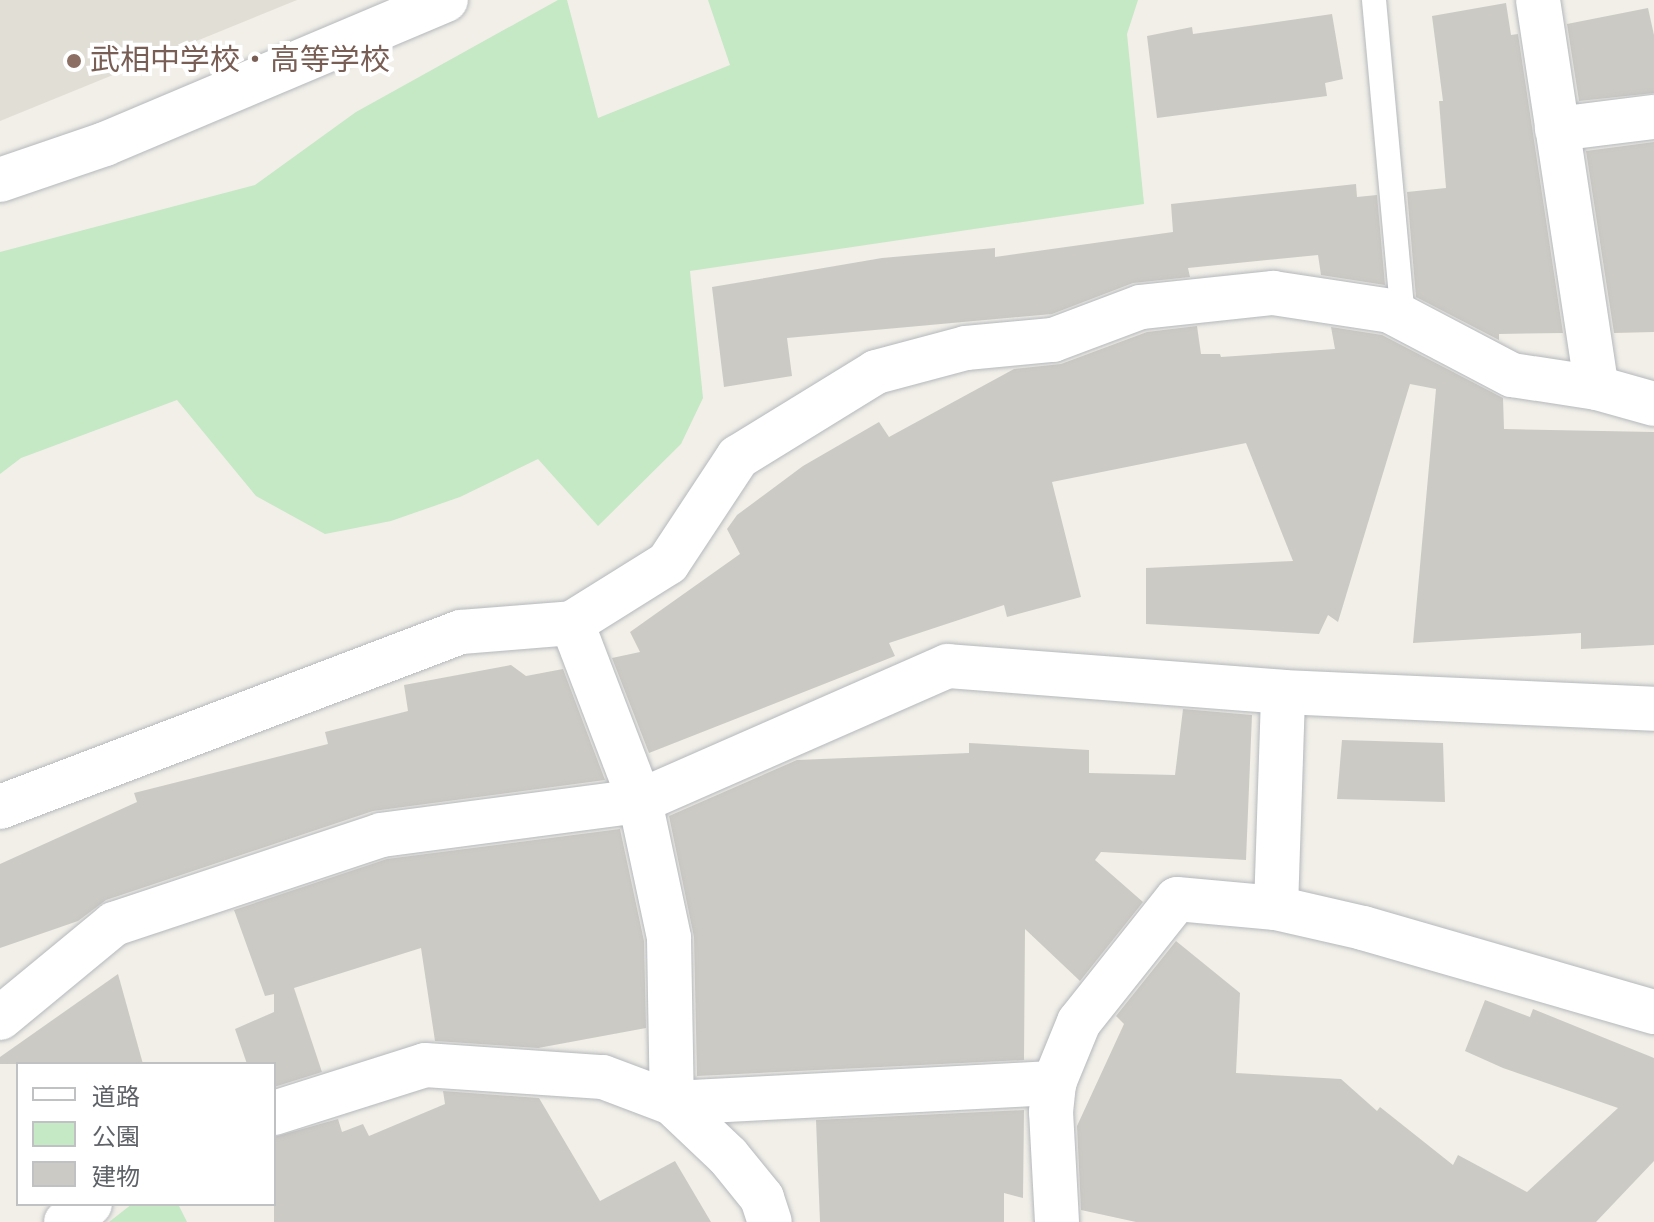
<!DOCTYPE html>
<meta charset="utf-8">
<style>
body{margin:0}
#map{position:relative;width:1654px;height:1222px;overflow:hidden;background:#f1efe8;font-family:"Sofia Sans Condensed","Noto Sans JP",sans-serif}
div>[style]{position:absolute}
.education>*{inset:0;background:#e1ded6}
.green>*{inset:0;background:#c5e8c5}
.building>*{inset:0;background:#cccac5}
.roads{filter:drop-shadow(0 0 2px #b5b8bc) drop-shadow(0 0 2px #b5b8bc)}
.service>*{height:24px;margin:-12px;padding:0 12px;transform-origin:12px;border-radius:12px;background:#fff}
.minor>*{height:44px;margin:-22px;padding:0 22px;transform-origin:22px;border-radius:22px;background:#fff}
.dots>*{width:22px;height:22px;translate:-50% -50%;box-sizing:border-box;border:4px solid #fff;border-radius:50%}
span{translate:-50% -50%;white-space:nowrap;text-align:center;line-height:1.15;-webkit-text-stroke:8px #fff;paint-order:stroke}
.education-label{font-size:30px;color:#785e54}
.left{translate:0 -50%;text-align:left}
.legend{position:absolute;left:16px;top:1062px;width:260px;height:144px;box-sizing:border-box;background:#fff;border:2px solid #bfc1c3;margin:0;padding:10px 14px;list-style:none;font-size:24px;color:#5f6368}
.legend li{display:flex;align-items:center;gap:16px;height:40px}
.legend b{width:40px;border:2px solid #bfc1c3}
</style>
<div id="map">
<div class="education">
<i style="clip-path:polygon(0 0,297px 0,0 121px)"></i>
</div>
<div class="green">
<i style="clip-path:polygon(558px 0,567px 0,598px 118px,730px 65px,708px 0,1138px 0,1127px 34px,1144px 204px,690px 271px,703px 398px,681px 444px,598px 526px,538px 459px,460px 497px,391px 521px,325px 534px,256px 496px,177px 400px,21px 458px,0 474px,0 252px,255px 185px,356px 112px)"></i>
<i style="clip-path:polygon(132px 1204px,178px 1204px,187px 1222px,109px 1222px)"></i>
</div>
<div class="building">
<i style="clip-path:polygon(1506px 3px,1511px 35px,1518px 34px,1563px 333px,1499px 334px,1499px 340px,1416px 297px,1407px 192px,1446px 188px,1439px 101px,1443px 101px,1432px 16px)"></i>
<i style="clip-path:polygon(1648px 8px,1654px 35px,1654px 93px,1579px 101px,1567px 24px)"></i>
<i style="clip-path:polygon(1332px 14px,1343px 79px,1325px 83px,1327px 96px,1157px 118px,1147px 36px,1192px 27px,1193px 34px)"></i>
<i style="clip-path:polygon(1654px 142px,1654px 332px,1614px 333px,1586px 151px)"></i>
<i style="clip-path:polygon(1356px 184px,1357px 197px,1377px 195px,1385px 285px,1321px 275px,1318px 255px,1188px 268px,1190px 277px,1133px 283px,1052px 314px,787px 338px,792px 376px,724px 387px,712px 287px,882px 258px,995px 248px,995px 257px,1173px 232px,1171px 204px)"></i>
<i style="clip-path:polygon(1197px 326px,1201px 354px,1220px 354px,1221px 357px,1335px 349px,1331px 327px,1382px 335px,1503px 398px,1504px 429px,1654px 432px,1654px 645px,1581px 649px,1581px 633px,1413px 643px,1436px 389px,1410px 384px,1338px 622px,1328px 615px,1319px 634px,1146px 624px,1146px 568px,1293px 561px,1246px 443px,1052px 482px,1081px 597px,1007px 617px,1004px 605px,889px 643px,895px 656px,649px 753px,612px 658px,640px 652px,630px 632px,740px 554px,727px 529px,737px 515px,803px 466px,879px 422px,889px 437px,1014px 369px,1061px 364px,1147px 332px)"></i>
<i style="clip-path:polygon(511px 665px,526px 676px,563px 669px,605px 780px,373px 811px,106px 900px,78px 921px,0 948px,0 864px,137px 802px,134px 793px,328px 744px,325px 732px,408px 711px,404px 685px)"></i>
<i style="clip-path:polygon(1183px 709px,1252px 715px,1246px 860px,1101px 852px,1095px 860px,1143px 902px,1080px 981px,1025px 929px,1024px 1060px,697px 1076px,694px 937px,669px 816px,797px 760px,969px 753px,969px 743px,1089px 750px,1089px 773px,1175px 775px)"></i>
<i style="clip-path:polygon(1342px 740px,1443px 743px,1445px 802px,1337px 799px)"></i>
<i style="clip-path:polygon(620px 829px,644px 941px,646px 1028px,538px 1048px,435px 1041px,421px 948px,294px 988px,322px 1072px,274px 1087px,274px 1064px,247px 1064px,235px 1029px,274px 1012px,274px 994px,265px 996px,234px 910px,387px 859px)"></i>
<i style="clip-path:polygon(1176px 941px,1240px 993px,1236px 1073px,1341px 1079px,1377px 1111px,1380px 1107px,1453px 1165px,1458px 1155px,1527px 1192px,1618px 1108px,1503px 1068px,1465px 1051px,1485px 1000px,1530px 1017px,1533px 1009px,1654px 1058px,1654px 1161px,1596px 1222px,1136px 1222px,1081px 1210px,1077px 1126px,1124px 1024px,1116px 1016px)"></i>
<i style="clip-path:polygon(118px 974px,143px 1064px,0 1064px,0 1057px)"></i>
<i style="clip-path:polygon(443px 1091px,539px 1098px,600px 1201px,675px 1161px,711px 1222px,274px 1222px,274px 1137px,338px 1119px,342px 1132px,363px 1124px,369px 1136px,445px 1104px)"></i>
<i style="clip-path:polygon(1024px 1110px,1023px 1198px,1004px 1193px,1004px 1222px,820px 1222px,816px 1120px)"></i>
</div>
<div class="roads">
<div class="service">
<i style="left:1374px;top:0;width:317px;rotate:84.8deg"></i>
</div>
<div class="minor">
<i style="left:1538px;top:0;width:392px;rotate:81.4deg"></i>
<i style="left:1557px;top:129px;width:98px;rotate:-7.1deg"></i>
<i style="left:0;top:180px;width:111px;rotate:-18.9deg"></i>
<i style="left:105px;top:144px;width:370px;rotate:-22.9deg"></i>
<i style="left:572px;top:623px;width:191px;rotate:69.1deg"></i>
<i style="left:640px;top:801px;width:140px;rotate:78deg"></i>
<i style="left:669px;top:938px;width:165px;rotate:89deg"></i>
<i style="left:672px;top:1103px;width:77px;rotate:43.4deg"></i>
<i style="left:728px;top:1156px;width:54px;rotate:51deg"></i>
<i style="left:762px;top:1198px;width:25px;rotate:72deg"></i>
<i style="left:0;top:807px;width:493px;rotate:-20.8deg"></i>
<i style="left:461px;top:632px;width:111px;rotate:-4.6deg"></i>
<i style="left:572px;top:623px;width:113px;rotate:-32deg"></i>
<i style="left:668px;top:563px;width:127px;rotate:-56.6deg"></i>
<i style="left:738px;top:457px;width:162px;rotate:-31.6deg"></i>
<i style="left:876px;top:372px;width:93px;rotate:-14.9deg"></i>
<i style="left:966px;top:348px;width:87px;rotate:-5.3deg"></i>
<i style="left:1053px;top:340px;width:94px;rotate:-20.6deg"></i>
<i style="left:1141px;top:307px;width:133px;rotate:-6.1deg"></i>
<i style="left:1273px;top:293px;width:118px;rotate:8.7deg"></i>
<i style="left:1390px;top:311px;width:138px;rotate:27.7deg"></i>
<i style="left:1512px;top:375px;width:86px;rotate:8.7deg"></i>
<i style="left:1597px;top:388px;width:59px;rotate:15.7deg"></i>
<i style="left:1276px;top:908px;width:216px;rotate:-88.1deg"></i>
<i style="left:0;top:1018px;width:148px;rotate:-39.5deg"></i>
<i style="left:114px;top:924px;width:281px;rotate:-18.4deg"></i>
<i style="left:381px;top:835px;width:261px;rotate:-7.5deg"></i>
<i style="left:640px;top:801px;width:336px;rotate:-23.7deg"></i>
<i style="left:948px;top:666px;width:336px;rotate:4.4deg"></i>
<i style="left:1283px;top:692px;width:371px;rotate:2.6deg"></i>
<i style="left:274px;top:1113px;width:158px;rotate:-17.6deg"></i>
<i style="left:425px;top:1065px;width:178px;rotate:3.9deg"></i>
<i style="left:603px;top:1077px;width:74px;rotate:20.6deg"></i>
<i style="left:672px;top:1103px;width:383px;rotate:-3deg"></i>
<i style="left:66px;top:1222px;width:30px;rotate:-37deg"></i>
<i style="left:1057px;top:1222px;width:110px;rotate:-93.1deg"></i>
<i style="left:1051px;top:1112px;width:29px;rotate:-84deg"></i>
<i style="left:1054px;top:1083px;width:66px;rotate:-67.7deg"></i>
<i style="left:1079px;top:1022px;width:157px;rotate:-51.5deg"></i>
<i style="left:1177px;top:899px;width:99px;rotate:5.2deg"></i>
<i style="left:1276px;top:908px;width:89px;rotate:12.9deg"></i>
<i style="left:1363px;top:928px;width:303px;rotate:16.1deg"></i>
</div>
</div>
<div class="dots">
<i style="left:74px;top:61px;background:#8d6e63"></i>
</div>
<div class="education-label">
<span class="left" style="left:90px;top:61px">武相中学校・高等学校</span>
</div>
<ul class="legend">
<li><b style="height:10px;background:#fff"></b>道路</li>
<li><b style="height:22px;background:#c5e8c5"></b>公園</li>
<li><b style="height:22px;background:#cccac5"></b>建物</li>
</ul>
</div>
